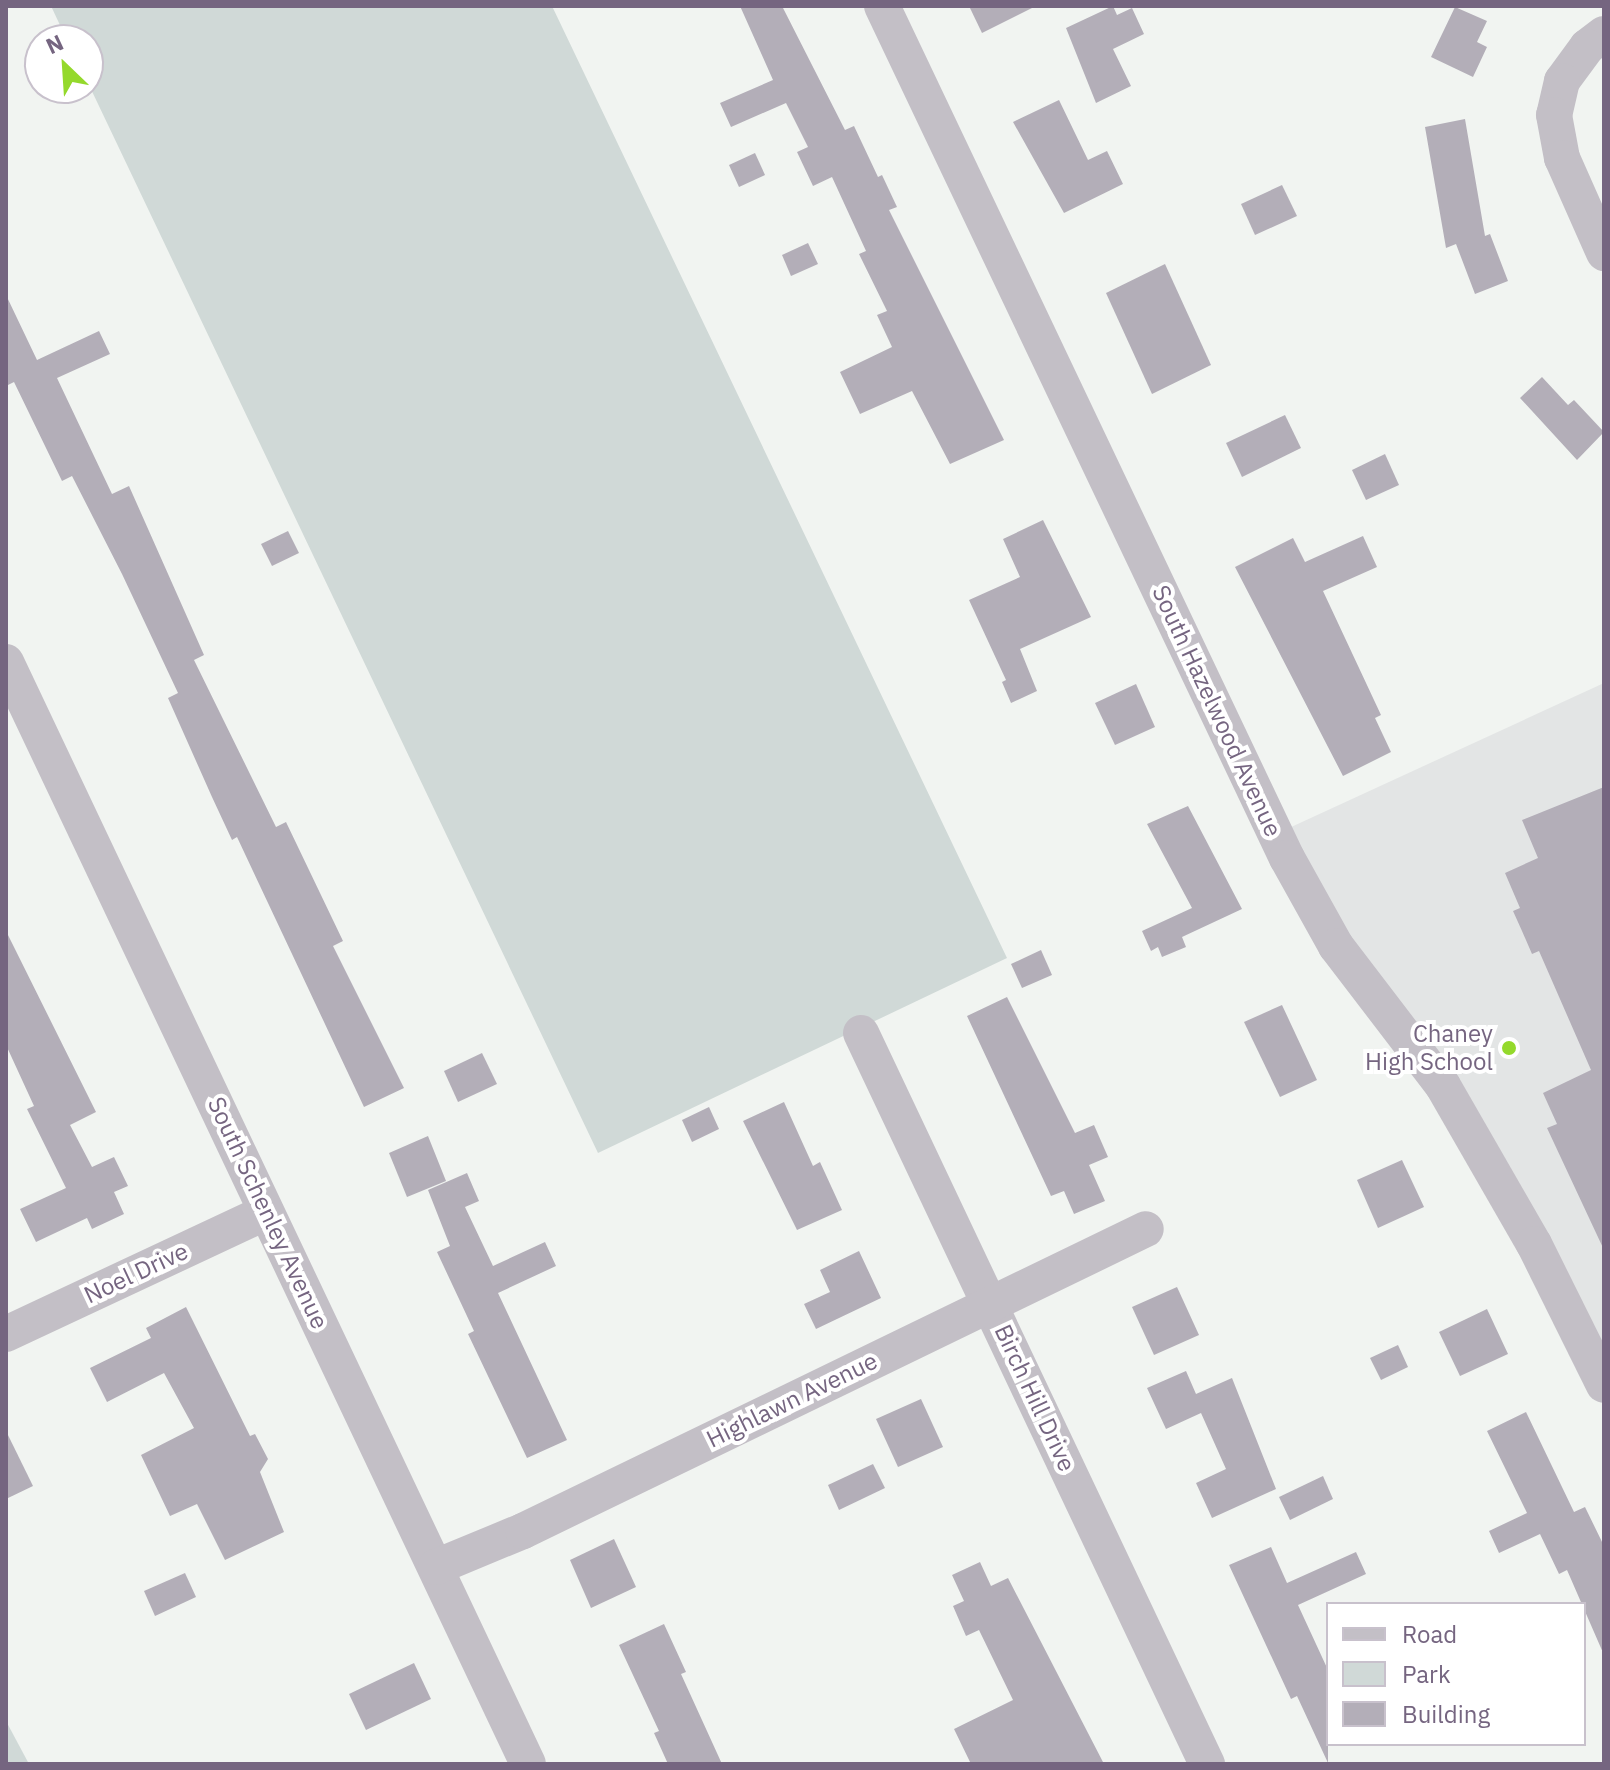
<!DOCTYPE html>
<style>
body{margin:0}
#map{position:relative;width:1610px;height:1770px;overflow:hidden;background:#f1f4f1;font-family:"IBM Plex Sans",sans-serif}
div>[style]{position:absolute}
.built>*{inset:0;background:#e3e5e5}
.green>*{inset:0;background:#d0d9d7}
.building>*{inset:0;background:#b3aeb8}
.minor>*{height:36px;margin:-18px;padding:0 18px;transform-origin:18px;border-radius:18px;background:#c3bfc6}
.dots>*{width:22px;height:22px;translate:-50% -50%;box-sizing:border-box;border:4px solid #fff;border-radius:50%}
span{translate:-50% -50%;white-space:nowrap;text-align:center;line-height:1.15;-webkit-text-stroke:8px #fff;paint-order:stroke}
.street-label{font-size:24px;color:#756580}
.poi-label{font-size:24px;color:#756580}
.right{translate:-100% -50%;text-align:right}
.frame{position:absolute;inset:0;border:8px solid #756580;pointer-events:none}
.legend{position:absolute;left:1326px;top:1602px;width:260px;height:144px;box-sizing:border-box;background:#fff;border:2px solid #c8c1cc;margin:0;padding:10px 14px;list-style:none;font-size:24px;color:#756580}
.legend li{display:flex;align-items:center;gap:16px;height:40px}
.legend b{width:40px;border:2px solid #c8c1cc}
.north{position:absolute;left:24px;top:24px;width:80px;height:80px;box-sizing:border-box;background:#fff;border:2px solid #c8c1cc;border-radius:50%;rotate:335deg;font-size:22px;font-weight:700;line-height:32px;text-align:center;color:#756580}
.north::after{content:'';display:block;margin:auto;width:28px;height:36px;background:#94d92c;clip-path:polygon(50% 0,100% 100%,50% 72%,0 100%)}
</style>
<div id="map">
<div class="built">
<i style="clip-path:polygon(1604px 683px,1604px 1385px,1276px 834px)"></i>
</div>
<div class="green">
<i style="clip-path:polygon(51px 6px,552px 6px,1007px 958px,598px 1153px,88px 83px,88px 40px,67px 40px)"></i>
<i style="clip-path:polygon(6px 1721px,29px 1764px,6px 1764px)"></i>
</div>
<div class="building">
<i style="clip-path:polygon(740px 6px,782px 6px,845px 130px,854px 126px,878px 177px,882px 175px,897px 207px,889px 210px,1004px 440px,950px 464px,912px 391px,860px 414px,840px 372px,892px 347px,877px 315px,887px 311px,859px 254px,866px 251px,832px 177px,813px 186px,797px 152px,808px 147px,786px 103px,731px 127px,720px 103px,773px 80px)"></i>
<i style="clip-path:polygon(969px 6px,1036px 6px,982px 33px)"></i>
<i style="clip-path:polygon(1113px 6px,1117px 15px,1132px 8px,1144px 34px,1113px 49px,1131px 86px,1096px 103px,1066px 28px)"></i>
<i style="clip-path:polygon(1455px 7px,1487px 21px,1477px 42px,1487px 47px,1473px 77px,1431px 57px)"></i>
<i style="clip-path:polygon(1059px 100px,1088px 160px,1107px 151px,1123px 184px,1064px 213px,1013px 122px)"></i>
<i style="clip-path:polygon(1465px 119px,1485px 236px,1490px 234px,1508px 281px,1475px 294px,1456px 244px,1446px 248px,1425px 127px)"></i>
<i style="clip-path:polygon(755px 153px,765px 175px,739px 187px,729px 165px)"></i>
<i style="clip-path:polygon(1282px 185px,1297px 216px,1255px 235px,1241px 204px)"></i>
<i style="clip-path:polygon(808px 243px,818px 264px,791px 276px,782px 255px)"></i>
<i style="clip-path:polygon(1165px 264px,1211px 365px,1152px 394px,1106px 293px)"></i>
<i style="clip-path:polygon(6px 295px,37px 360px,99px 331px,110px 354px,57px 378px,112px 494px,129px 486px,204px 655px,194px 660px,276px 827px,286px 822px,343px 941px,333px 946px,404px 1088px,364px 1107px,237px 837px,232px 840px,212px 797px,168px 698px,178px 693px,122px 574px,72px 476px,62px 481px,14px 382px,6px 386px)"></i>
<i style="clip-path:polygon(1542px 377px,1568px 405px,1574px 400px,1604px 432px,1577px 460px,1520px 398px)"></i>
<i style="clip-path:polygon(1285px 415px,1301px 448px,1242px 477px,1226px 443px)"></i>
<i style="clip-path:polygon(1385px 454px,1399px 485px,1366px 500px,1352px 470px)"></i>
<i style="clip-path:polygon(1043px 520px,1091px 617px,1020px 649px,1037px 691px,1011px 703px,1002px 682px,1006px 680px,969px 600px,1020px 577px,1003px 539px)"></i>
<i style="clip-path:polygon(288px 531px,299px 553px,272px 566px,261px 544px)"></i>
<i style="clip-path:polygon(1363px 536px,1377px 567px,1323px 591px,1381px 715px,1375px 718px,1391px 752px,1343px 776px,1235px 567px,1293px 538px,1305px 562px)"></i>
<i style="clip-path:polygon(1136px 684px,1155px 727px,1115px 745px,1095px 703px)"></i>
<i style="clip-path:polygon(1604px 787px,1604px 1250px,1547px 1128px,1557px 1124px,1543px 1093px,1591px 1070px,1539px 951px,1532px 954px,1522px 931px,1513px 911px,1520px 908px,1505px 873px,1538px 858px,1522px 820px)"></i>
<i style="clip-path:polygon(1188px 806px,1242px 909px,1182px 937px,1186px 947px,1162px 957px,1158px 947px,1151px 951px,1142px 931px,1192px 908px,1147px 824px)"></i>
<i style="clip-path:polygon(6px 931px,96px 1112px,70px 1125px,92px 1167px,114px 1157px,128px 1186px,114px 1192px,124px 1214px,92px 1229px,87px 1218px,36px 1242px,20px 1209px,66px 1188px,27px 1109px,34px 1106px,6px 1045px)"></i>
<i style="clip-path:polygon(1041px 950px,1052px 975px,1022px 988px,1011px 964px)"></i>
<i style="clip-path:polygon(1007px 997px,1075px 1133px,1094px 1125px,1108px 1157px,1089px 1165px,1105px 1201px,1074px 1214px,1064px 1191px,1051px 1196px,967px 1016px)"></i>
<i style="clip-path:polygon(1282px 1005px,1317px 1080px,1280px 1097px,1244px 1022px)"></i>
<i style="clip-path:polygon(482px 1053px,497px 1084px,458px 1102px,444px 1071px)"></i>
<i style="clip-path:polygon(784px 1102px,813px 1166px,820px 1162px,842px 1210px,797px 1230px,743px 1121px)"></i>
<i style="clip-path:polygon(709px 1107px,719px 1129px,692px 1142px,682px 1120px)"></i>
<i style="clip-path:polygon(428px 1136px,446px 1181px,407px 1197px,389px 1153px)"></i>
<i style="clip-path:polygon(1402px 1160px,1424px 1207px,1378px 1228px,1357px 1180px)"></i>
<i style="clip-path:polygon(467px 1173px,479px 1201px,465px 1207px,493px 1266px,545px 1242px,556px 1266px,498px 1293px,567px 1440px,527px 1458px,468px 1334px,474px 1331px,437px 1252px,450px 1246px,428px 1190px)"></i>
<i style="clip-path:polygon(859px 1251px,881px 1298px,816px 1329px,804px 1304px,830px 1292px,820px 1270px)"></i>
<i style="clip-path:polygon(1177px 1287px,1199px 1335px,1154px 1355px,1132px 1307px)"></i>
<i style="clip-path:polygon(186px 1307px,250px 1436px,255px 1434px,268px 1459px,260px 1472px,284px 1532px,225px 1560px,197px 1504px,170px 1516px,141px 1455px,194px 1428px,164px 1373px,107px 1402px,90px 1368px,151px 1338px,146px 1328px)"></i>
<i style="clip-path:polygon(1487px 1309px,1508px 1354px,1460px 1376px,1439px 1332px)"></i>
<i style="clip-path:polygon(1398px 1345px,1408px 1367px,1381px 1380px,1370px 1358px)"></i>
<i style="clip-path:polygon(1186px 1371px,1196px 1394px,1232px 1378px,1276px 1489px,1212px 1518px,1196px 1483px,1226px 1469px,1201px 1413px,1166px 1429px,1147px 1388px)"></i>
<i style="clip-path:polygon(921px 1399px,943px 1447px,898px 1467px,876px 1419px)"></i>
<i style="clip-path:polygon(1526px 1412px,1574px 1512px,1585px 1507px,1604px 1546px,1604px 1655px,1567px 1570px,1559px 1574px,1540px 1534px,1499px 1553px,1489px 1531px,1527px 1513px,1487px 1431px)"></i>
<i style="clip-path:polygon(6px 1431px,33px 1486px,6px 1499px)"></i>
<i style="clip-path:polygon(873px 1464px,885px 1488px,839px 1510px,828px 1485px)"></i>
<i style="clip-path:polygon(1323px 1476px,1333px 1499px,1290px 1520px,1279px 1497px)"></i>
<i style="clip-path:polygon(614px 1539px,636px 1587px,591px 1608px,570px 1560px)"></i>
<i style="clip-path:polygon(1271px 1547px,1287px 1583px,1356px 1552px,1366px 1574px,1298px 1605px,1328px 1670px,1328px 1763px,1297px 1696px,1291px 1699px,1229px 1565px)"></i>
<i style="clip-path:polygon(980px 1562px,991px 1586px,1008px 1578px,1104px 1764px,971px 1764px,954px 1729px,1013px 1700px,979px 1630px,966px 1636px,953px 1606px,964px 1601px,952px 1575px)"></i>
<i style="clip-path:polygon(185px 1573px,196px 1597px,155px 1616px,144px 1591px)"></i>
<i style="clip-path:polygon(664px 1624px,686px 1672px,681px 1674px,722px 1764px,668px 1764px,654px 1733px,659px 1731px,619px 1645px)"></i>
<i style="clip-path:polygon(414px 1663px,431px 1699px,366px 1730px,349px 1694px)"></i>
</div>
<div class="minor">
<i style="left:882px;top:6px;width:943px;rotate:64.58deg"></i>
<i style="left:1287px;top:858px;width:101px;rotate:60.9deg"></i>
<i style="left:1336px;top:946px;width:176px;rotate:52.6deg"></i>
<i style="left:1443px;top:1086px;width:182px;rotate:60.1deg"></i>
<i style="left:1534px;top:1244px;width:157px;rotate:63.6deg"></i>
<i style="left:1604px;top:34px;width:21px;rotate:143deg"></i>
<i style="left:1587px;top:47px;width:42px;rotate:126.3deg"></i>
<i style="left:1562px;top:81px;width:35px;rotate:103deg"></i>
<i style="left:1554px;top:115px;width:44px;rotate:79.5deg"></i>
<i style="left:1562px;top:158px;width:104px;rotate:66.1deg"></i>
<i style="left:6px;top:662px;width:1219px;rotate:64.65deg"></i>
<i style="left:861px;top:1033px;width:809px;rotate:64.67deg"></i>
<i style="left:6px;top:1334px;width:287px;rotate:-25.1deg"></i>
<i style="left:436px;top:1567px;width:94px;rotate:-22.5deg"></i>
<i style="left:523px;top:1531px;width:692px;rotate:-25.86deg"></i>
</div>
<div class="dots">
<i style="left:1509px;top:1048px;background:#94d92c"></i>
</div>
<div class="street-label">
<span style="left:1217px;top:711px;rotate:65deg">South Hazelwood Avenue</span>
<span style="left:268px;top:1213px;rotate:65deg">South Schenley Avenue</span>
<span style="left:136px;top:1273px;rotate:-25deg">Noel Drive</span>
<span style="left:1035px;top:1398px;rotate:65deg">Birch Hill Drive</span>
<span style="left:792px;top:1400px;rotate:-26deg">Highlawn Avenue</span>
</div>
<div class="poi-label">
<span class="right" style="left:1493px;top:1048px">Chaney<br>High School</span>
</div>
<div class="frame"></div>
<ul class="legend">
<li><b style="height:10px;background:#c3bfc6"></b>Road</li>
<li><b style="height:22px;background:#d0d9d7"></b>Park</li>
<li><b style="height:22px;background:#b3aeb8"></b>Building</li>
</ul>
<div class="north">N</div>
</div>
